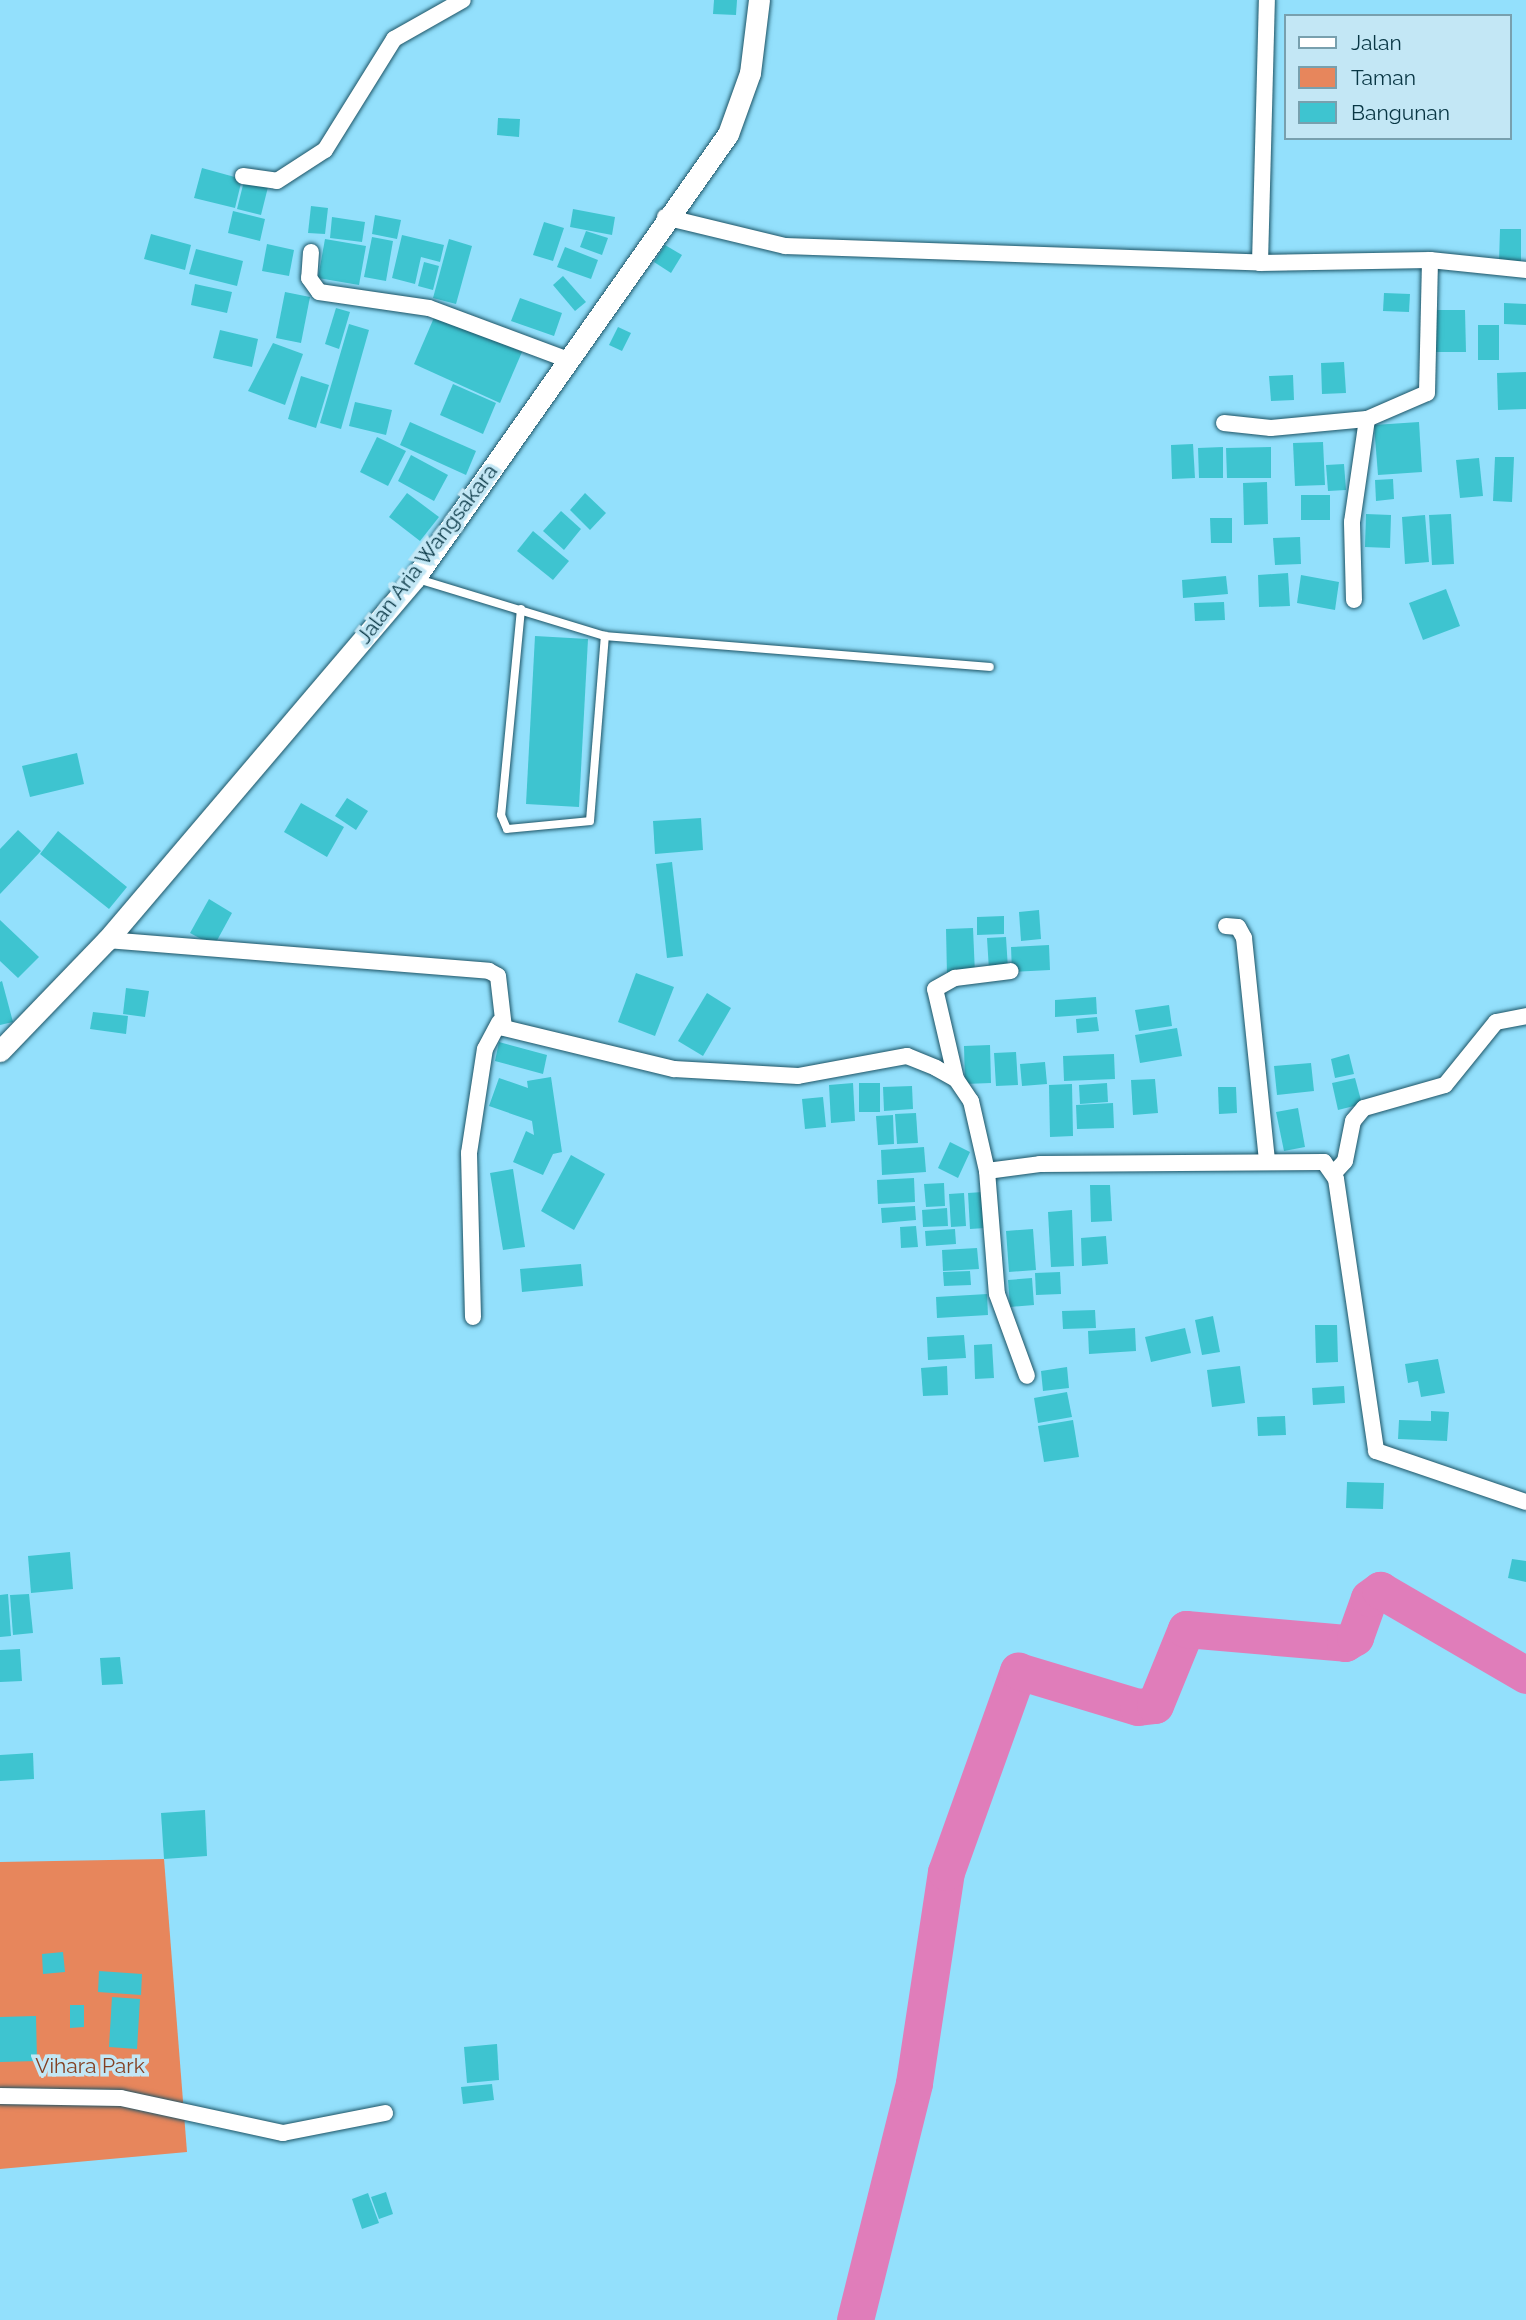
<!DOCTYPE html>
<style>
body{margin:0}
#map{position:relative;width:1526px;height:2320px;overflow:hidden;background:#93e0fc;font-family:Raleway,sans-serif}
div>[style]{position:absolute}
.green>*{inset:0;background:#e7865c}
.river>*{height:37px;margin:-18.5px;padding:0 18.5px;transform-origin:18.5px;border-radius:18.5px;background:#e07dba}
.building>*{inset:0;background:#3ec4d0}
.roads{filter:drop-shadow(0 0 2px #1d5466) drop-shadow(0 0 2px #1d5466)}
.service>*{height:8px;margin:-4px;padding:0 4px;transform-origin:4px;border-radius:4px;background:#fff}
.minor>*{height:16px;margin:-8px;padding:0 8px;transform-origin:8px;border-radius:8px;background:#fff}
.tertiary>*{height:21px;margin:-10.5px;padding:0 10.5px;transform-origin:10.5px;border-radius:10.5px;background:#fff}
span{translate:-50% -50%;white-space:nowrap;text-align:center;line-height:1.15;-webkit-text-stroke:7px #c3e7f5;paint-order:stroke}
.street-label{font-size:21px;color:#083644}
.park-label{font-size:21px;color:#844022}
.legend{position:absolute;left:1284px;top:14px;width:228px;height:126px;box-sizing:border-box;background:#c3e7f5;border:2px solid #78a0ae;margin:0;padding:9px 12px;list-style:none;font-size:21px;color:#083644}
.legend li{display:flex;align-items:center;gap:14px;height:35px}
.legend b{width:35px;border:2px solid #78a0ae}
</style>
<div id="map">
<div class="green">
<i style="clip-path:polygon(164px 1859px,187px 2152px,0 2169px,0 1862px)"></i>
</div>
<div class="river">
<i style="left:855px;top:2320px;width:244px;rotate:-76deg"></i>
<i style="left:914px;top:2083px;width:213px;rotate:-81.4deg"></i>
<i style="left:946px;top:1872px;width:214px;rotate:-70.3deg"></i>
<i style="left:1018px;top:1671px;width:125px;rotate:16.7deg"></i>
<i style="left:1138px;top:1707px;width:17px;rotate:-7deg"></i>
<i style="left:1155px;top:1705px;width:82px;rotate:-67.8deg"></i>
<i style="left:1186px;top:1629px;width:160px;rotate:5deg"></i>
<i style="left:1345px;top:1643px;width:12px;rotate:-31deg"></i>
<i style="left:1355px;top:1637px;width:41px;rotate:-70.3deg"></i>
<i style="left:1369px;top:1598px;width:14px;rotate:-36deg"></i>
<i style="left:1380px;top:1590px;width:169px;rotate:30.2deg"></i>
</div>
<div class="building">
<i style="clip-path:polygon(714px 0,737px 0,736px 15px,713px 14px)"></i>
<i style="clip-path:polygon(498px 118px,520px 119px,519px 137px,497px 135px)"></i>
<i style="clip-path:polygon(202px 168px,242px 179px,235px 208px,194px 198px)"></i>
<i style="clip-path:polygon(244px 181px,268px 187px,261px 215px,237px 209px)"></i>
<i style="clip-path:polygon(311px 206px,328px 208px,325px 234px,308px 233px)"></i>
<i style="clip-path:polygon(573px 209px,615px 217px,612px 235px,570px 227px)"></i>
<i style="clip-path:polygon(233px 211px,265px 219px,260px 241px,228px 233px)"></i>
<i style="clip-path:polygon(375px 215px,401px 220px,397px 239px,372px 234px)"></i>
<i style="clip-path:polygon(332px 217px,365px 222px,362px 242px,330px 238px)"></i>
<i style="clip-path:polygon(544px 222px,564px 228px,553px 261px,533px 255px)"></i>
<i style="clip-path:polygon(1500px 229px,1521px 229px,1521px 261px,1499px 261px)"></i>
<i style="clip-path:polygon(586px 231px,608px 238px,602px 255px,580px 247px)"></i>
<i style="clip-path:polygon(151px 234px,191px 245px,185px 270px,144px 259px)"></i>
<i style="clip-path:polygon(402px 235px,444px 245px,440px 262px,421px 257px,415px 284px,392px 278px)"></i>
<i style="clip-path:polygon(372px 237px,393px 241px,386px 281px,364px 277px)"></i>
<i style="clip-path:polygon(325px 239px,366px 246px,359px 285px,318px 278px)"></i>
<i style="clip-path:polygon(449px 239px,472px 246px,456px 304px,433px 298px)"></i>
<i style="clip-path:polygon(267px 244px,294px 250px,289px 276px,262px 271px)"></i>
<i style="clip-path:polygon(665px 245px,682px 255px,671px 273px,654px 262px)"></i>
<i style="clip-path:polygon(565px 247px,598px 260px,591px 279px,557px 267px)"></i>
<i style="clip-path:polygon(196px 249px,243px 261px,237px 286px,189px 274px)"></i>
<i style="clip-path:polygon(424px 262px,439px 266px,433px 290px,418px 286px)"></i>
<i style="clip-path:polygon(563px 276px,586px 302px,575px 311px,553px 285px)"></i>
<i style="clip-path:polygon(195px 284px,232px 292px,227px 313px,191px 305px)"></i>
<i style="clip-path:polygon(285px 292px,310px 297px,301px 343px,276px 338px)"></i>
<i style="clip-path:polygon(1384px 293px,1410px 294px,1409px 312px,1383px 311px)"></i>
<i style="clip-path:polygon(520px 298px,562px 313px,554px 336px,511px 321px)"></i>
<i style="clip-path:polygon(1504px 303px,1526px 304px,1526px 325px,1504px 324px)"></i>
<i style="clip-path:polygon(336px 308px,350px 312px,339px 349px,325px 344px)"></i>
<i style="clip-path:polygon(1435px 310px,1465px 310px,1466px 352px,1435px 352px)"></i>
<i style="clip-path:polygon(436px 313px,522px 352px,500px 403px,414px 364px)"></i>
<i style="clip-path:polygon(349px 324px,369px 330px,341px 429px,320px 423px)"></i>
<i style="clip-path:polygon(1478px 325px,1499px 325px,1499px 360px,1478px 360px)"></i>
<i style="clip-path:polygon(618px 327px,631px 333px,622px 351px,609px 345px)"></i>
<i style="clip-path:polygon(220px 330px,258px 339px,252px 367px,213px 358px)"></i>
<i style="clip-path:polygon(273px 343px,303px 354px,285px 405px,248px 391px)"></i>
<i style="clip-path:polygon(1344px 362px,1346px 393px,1322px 394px,1321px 363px)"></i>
<i style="clip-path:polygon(1526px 372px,1526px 409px,1498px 410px,1497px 373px)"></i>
<i style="clip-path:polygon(1293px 375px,1294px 400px,1271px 401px,1269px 376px)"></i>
<i style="clip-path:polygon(301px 376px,329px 385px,316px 428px,288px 419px)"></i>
<i style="clip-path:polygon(453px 384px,496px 403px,483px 434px,440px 415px)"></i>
<i style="clip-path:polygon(355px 402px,392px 410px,386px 435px,349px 426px)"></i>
<i style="clip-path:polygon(410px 422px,476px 451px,466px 475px,400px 445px)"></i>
<i style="clip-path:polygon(1419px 422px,1422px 472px,1378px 475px,1374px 425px)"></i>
<i style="clip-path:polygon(377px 437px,406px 451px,388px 486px,360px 472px)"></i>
<i style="clip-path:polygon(1323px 442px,1325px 485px,1295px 486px,1293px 443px)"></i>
<i style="clip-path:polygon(1193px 444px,1195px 478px,1172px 479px,1171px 445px)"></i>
<i style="clip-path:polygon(1223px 447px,1223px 478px,1199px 478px,1198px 448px)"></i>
<i style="clip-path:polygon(1271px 447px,1271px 478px,1227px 478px,1226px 448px)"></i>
<i style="clip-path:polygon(411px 455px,448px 475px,434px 501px,398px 481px)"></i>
<i style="clip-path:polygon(1495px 457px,1514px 457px,1512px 502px,1493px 501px)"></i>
<i style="clip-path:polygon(1479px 458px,1483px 496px,1460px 498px,1456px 460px)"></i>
<i style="clip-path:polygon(1344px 464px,1346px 490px,1328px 491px,1326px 465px)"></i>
<i style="clip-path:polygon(1393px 479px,1394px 499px,1376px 501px,1375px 480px)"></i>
<i style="clip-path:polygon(1267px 482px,1268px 524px,1244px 525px,1243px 483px)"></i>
<i style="clip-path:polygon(407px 493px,439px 517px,420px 541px,389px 517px)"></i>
<i style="clip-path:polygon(585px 493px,606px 513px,590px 530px,570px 510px)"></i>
<i style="clip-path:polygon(1301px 495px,1330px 495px,1330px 520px,1301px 520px)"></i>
<i style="clip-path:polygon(561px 511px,581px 529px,564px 550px,543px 531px)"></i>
<i style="clip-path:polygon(1366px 514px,1391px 515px,1390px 548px,1365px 547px)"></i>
<i style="clip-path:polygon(1451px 514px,1454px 564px,1432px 565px,1429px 515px)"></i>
<i style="clip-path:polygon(1425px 515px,1429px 562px,1405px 564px,1402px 517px)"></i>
<i style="clip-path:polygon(1210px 518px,1232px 518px,1232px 543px,1211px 543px)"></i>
<i style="clip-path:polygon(533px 531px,569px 561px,553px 580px,517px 551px)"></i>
<i style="clip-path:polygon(1300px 537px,1301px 564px,1275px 565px,1273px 538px)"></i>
<i style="clip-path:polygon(1288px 573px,1290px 606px,1259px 607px,1258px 575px)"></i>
<i style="clip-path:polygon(1301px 575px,1339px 582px,1335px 610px,1297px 603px)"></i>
<i style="clip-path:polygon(1226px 576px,1228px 594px,1183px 598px,1182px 580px)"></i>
<i style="clip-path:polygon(1446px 589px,1460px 626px,1423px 640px,1409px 603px)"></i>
<i style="clip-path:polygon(1224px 602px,1225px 620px,1195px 621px,1194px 603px)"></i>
<i style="clip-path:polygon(535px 636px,588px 639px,579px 807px,526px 804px)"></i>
<i style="clip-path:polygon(77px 753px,84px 784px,30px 797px,22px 766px)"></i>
<i style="clip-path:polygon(347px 798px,368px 811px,356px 830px,335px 816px)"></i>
<i style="clip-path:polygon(301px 803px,344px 827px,327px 857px,284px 832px)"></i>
<i style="clip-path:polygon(701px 818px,703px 850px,655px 854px,653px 821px)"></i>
<i style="clip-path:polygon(18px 830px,41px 851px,0 894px,0 849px)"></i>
<i style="clip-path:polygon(58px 831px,127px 887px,109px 909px,40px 854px)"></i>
<i style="clip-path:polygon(672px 862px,683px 956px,667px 958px,656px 864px)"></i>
<i style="clip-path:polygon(209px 899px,232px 913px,214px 946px,190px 933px)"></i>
<i style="clip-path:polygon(1039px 910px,1041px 939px,1021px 941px,1019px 912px)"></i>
<i style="clip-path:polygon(1004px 916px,1004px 934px,977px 935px,977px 917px)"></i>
<i style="clip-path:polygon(0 920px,39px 957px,18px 978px,0 961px)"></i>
<i style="clip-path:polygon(973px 928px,975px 974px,947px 975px,946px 929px)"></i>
<i style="clip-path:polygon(1006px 937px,1008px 969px,989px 970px,987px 938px)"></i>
<i style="clip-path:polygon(1049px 945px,1050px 970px,1012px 972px,1011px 947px)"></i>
<i style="clip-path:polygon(636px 973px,674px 987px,655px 1036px,618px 1022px)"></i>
<i style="clip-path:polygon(2px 981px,13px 1022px,0 1025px,0 982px)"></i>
<i style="clip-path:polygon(126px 988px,149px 991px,145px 1017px,123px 1014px)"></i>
<i style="clip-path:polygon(707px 993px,731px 1008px,703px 1056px,678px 1041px)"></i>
<i style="clip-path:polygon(1096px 997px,1097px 1014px,1055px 1017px,1055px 1000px)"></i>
<i style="clip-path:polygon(1169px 1005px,1172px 1026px,1139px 1031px,1135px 1010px)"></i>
<i style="clip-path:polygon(93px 1012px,128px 1016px,126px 1034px,90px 1029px)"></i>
<i style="clip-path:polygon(1097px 1017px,1099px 1031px,1077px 1033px,1076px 1019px)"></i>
<i style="clip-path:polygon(1177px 1028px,1182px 1056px,1140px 1063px,1135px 1035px)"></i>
<i style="clip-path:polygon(499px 1042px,547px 1055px,543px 1074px,495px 1061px)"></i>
<i style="clip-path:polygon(990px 1045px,991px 1083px,965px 1084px,964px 1046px)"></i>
<i style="clip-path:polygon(1016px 1052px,1018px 1085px,996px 1086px,994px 1053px)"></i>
<i style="clip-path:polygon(1114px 1054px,1115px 1079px,1064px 1081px,1063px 1056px)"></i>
<i style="clip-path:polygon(1349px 1054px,1354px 1074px,1335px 1078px,1331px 1059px)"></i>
<i style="clip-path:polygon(1045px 1062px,1047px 1084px,1022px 1086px,1020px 1064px)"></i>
<i style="clip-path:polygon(1311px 1063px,1314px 1091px,1277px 1095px,1274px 1066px)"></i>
<i style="clip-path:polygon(551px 1077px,562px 1152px,553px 1154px,543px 1175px,513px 1162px,526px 1131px,534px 1135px,532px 1121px,489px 1106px,499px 1078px,528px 1088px,527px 1081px)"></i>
<i style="clip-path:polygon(1355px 1078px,1362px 1104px,1338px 1110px,1332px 1083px)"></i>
<i style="clip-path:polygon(1155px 1079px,1158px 1113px,1133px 1115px,1131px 1080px)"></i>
<i style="clip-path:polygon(853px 1083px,855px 1121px,831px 1123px,829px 1085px)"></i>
<i style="clip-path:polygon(859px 1083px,880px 1083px,880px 1112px,859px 1112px)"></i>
<i style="clip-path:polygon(1107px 1083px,1108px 1102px,1080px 1104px,1079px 1085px)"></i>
<i style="clip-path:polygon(1072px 1084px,1073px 1136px,1050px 1137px,1049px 1085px)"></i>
<i style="clip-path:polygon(912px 1086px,913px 1109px,884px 1111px,883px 1087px)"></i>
<i style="clip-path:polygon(1218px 1087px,1236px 1087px,1237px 1113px,1219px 1114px)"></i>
<i style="clip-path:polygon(823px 1097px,826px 1127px,805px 1129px,802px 1099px)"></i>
<i style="clip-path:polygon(1113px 1103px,1114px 1128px,1077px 1129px,1076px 1105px)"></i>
<i style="clip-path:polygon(1298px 1108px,1305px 1147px,1284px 1151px,1276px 1112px)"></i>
<i style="clip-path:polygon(916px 1113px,918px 1143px,897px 1144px,895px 1114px)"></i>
<i style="clip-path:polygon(893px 1115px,894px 1144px,878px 1145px,876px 1116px)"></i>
<i style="clip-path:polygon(950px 1142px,970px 1152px,958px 1178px,938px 1168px)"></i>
<i style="clip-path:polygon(924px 1147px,926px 1172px,882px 1175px,881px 1150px)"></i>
<i style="clip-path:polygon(571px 1155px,605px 1174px,574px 1230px,541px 1211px)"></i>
<i style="clip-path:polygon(513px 1169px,525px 1247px,503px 1250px,490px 1173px)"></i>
<i style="clip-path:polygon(914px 1178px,915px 1202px,878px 1204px,877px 1180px)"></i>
<i style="clip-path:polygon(944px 1183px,945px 1206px,926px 1207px,924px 1184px)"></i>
<i style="clip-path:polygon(1090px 1185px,1110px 1185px,1112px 1221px,1091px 1222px)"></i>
<i style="clip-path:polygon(983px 1192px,985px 1228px,970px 1229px,968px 1193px)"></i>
<i style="clip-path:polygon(964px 1193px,966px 1226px,951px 1227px,949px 1194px)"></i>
<i style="clip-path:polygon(915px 1206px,916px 1220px,882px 1223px,881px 1208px)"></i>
<i style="clip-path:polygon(947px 1208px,948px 1226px,923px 1227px,922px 1210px)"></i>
<i style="clip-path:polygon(1072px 1210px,1074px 1266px,1051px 1267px,1048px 1212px)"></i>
<i style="clip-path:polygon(916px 1226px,918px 1247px,901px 1248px,900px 1227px)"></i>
<i style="clip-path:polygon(955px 1229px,956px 1244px,926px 1246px,925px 1231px)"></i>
<i style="clip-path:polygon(1033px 1229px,1036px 1270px,1009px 1272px,1006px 1231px)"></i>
<i style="clip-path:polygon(1106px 1236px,1108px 1264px,1082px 1266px,1081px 1238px)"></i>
<i style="clip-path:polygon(977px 1248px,979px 1269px,943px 1271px,942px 1250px)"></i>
<i style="clip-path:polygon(581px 1264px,583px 1286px,522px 1292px,520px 1269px)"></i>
<i style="clip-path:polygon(970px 1271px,971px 1285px,944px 1286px,943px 1272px)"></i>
<i style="clip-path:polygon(1060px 1272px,1061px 1294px,1036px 1295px,1035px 1273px)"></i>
<i style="clip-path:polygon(1032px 1278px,1034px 1305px,1010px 1307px,1008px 1280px)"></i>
<i style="clip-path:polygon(987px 1294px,988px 1315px,937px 1318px,936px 1297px)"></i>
<i style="clip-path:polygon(1095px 1310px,1096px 1328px,1063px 1329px,1062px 1311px)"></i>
<i style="clip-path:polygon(1213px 1316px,1220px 1352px,1202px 1355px,1195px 1320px)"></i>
<i style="clip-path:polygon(1315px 1325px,1337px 1325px,1338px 1362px,1316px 1363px)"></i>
<i style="clip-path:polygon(1135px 1328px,1136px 1351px,1089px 1354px,1088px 1331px)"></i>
<i style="clip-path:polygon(1185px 1328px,1191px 1353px,1151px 1362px,1145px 1337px)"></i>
<i style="clip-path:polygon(964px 1335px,966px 1358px,928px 1360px,927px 1337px)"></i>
<i style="clip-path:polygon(992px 1344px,994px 1378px,975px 1379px,974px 1345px)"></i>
<i style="clip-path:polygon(1438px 1359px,1445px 1393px,1421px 1397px,1418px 1381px,1408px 1383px,1405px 1364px)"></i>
<i style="clip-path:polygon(947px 1366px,948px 1395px,923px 1396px,921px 1368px)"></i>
<i style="clip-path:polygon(1240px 1366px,1245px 1403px,1212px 1407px,1207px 1370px)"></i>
<i style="clip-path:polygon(1067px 1367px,1069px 1388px,1043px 1391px,1041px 1371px)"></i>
<i style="clip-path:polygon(1344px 1386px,1345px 1403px,1313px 1405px,1312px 1388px)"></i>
<i style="clip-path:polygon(1067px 1392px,1072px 1417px,1038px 1423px,1034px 1398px)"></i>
<i style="clip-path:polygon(1431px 1411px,1449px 1412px,1447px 1441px,1398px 1439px,1399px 1420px,1431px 1421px)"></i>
<i style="clip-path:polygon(1285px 1416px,1286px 1435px,1258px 1436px,1257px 1417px)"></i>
<i style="clip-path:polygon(1073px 1420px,1079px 1457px,1044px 1462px,1038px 1426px)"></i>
<i style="clip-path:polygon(1347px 1482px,1384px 1483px,1383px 1509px,1346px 1508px)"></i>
<i style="clip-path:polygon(70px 1552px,73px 1589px,31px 1593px,28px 1556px)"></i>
<i style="clip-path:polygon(1512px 1559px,1526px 1561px,1526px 1582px,1508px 1578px)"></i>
<i style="clip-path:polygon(8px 1594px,11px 1636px,0 1637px,0 1595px)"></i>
<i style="clip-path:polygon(29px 1594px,33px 1633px,13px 1635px,10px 1595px)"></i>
<i style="clip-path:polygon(20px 1649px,22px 1681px,0 1682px,0 1650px)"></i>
<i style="clip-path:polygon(120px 1657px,123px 1684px,102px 1685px,100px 1658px)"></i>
<i style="clip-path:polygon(33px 1753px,34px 1779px,0 1781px,0 1755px)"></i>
<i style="clip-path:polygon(205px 1810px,207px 1856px,164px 1859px,161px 1813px)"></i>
<i style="clip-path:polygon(63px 1952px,65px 1972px,43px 1974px,42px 1954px)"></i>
<i style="clip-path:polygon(99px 1971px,142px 1974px,141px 1995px,98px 1992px)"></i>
<i style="clip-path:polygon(112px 1997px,140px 1999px,137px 2049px,109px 2047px)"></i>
<i style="clip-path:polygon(70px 2005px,84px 2005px,84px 2027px,70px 2028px)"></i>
<i style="clip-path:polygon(36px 2016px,37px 2061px,0 2062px,0 2017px)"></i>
<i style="clip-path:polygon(497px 2044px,499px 2080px,467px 2083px,464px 2047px)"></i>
<i style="clip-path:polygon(492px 2084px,494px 2100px,463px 2104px,461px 2087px)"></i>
<i style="clip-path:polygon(386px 2192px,393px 2214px,379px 2219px,371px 2197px)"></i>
<i style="clip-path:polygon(368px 2193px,379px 2223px,362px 2229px,352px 2199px)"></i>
</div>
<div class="roads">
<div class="service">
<i style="left:418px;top:579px;width:195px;rotate:17deg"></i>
<i style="left:605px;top:636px;width:386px;rotate:4.6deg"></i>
<i style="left:521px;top:609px;width:207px;rotate:95.5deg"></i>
<i style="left:501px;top:815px;width:15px;rotate:67deg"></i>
<i style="left:507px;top:829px;width:83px;rotate:-5.5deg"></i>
<i style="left:590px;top:821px;width:186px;rotate:-85.4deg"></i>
</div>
<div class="minor">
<i style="left:243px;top:176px;width:34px;rotate:8deg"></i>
<i style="left:277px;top:181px;width:57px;rotate:-32.9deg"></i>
<i style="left:325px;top:150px;width:131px;rotate:-58.1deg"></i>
<i style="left:394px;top:39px;width:79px;rotate:-29.5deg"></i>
<i style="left:665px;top:217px;width:123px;rotate:13.6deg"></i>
<i style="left:785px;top:246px;width:475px;rotate:2deg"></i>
<i style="left:1260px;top:263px;width:170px;rotate:-1deg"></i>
<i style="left:1430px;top:260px;width:97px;rotate:5.9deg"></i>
<i style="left:311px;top:252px;width:26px;rotate:94deg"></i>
<i style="left:309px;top:278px;width:17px;rotate:54deg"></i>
<i style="left:319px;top:292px;width:111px;rotate:8.3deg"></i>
<i style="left:429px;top:308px;width:148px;rotate:20.5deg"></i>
<i style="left:1260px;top:263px;width:263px;rotate:-88.5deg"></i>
<i style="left:1224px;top:423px;width:47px;rotate:6.1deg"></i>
<i style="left:1271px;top:428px;width:96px;rotate:-5.4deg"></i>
<i style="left:1367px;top:419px;width:65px;rotate:-23.4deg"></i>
<i style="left:1427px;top:393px;width:133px;rotate:-88.7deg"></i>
<i style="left:1354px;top:600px;width:78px;rotate:-91.5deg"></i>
<i style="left:1352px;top:522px;width:104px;rotate:-81.7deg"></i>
<i style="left:1226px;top:926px;width:12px;rotate:5deg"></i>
<i style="left:1238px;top:927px;width:13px;rotate:61deg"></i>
<i style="left:1244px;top:938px;width:223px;rotate:84.1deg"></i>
<i style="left:107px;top:940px;width:383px;rotate:4.6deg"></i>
<i style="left:489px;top:971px;width:10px;rotate:29deg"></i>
<i style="left:498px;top:976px;width:52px;rotate:83.4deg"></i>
<i style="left:504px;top:1028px;width:175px;rotate:13.6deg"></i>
<i style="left:674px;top:1069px;width:124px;rotate:3.2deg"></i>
<i style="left:798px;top:1076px;width:111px;rotate:-10.4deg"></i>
<i style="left:907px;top:1056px;width:31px;rotate:22deg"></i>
<i style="left:936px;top:1068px;width:23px;rotate:29deg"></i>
<i style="left:956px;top:1079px;width:27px;rotate:56deg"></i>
<i style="left:971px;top:1101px;width:72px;rotate:77.1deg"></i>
<i style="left:987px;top:1171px;width:123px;rotate:85.4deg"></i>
<i style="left:997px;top:1294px;width:87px;rotate:69.9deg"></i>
<i style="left:956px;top:1079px;width:92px;rotate:-103.1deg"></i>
<i style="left:935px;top:989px;width:23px;rotate:-29deg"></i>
<i style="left:955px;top:978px;width:56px;rotate:-7.1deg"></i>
<i style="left:987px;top:1171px;width:53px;rotate:-7.5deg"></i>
<i style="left:1040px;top:1164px;width:284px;rotate:-0.4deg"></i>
<i style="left:1324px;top:1162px;width:21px;rotate:55deg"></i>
<i style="left:1336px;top:1179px;width:275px;rotate:81.6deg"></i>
<i style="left:1376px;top:1451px;width:158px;rotate:18.8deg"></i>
<i style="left:1334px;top:1173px;width:16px;rotate:-47deg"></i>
<i style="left:1345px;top:1161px;width:41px;rotate:-78.7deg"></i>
<i style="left:1353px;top:1121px;width:17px;rotate:-50deg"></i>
<i style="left:1364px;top:1108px;width:84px;rotate:-15.9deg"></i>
<i style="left:1445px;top:1085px;width:81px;rotate:-51deg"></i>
<i style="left:1496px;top:1022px;width:31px;rotate:-11deg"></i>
<i style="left:473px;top:1317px;width:164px;rotate:-91.4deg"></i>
<i style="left:469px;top:1153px;width:105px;rotate:-81.3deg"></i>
<i style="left:485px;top:1049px;width:30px;rotate:-62deg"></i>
<i style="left:0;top:2096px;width:121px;rotate:0.9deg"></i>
<i style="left:121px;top:2098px;width:166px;rotate:12.2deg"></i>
<i style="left:283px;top:2133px;width:104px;rotate:-11.1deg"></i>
</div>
<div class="tertiary">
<i style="left:0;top:1051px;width:154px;rotate:-46.1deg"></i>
<i style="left:107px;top:940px;width:475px;rotate:-49.6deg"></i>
<i style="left:415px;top:578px;width:543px;rotate:-54.82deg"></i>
<i style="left:728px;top:134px;width:65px;rotate:-70.2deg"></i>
<i style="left:750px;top:73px;width:74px;rotate:-83deg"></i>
</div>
</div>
<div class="street-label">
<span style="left:427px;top:554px;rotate:-53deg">Jalan Aria Wangsakara</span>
</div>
<div class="park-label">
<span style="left:90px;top:2066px">Vihara Park</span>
</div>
<ul class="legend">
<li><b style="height:9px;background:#fff"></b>Jalan</li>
<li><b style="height:19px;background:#e7865c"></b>Taman</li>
<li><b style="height:19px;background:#3ec4d0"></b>Bangunan</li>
</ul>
</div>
